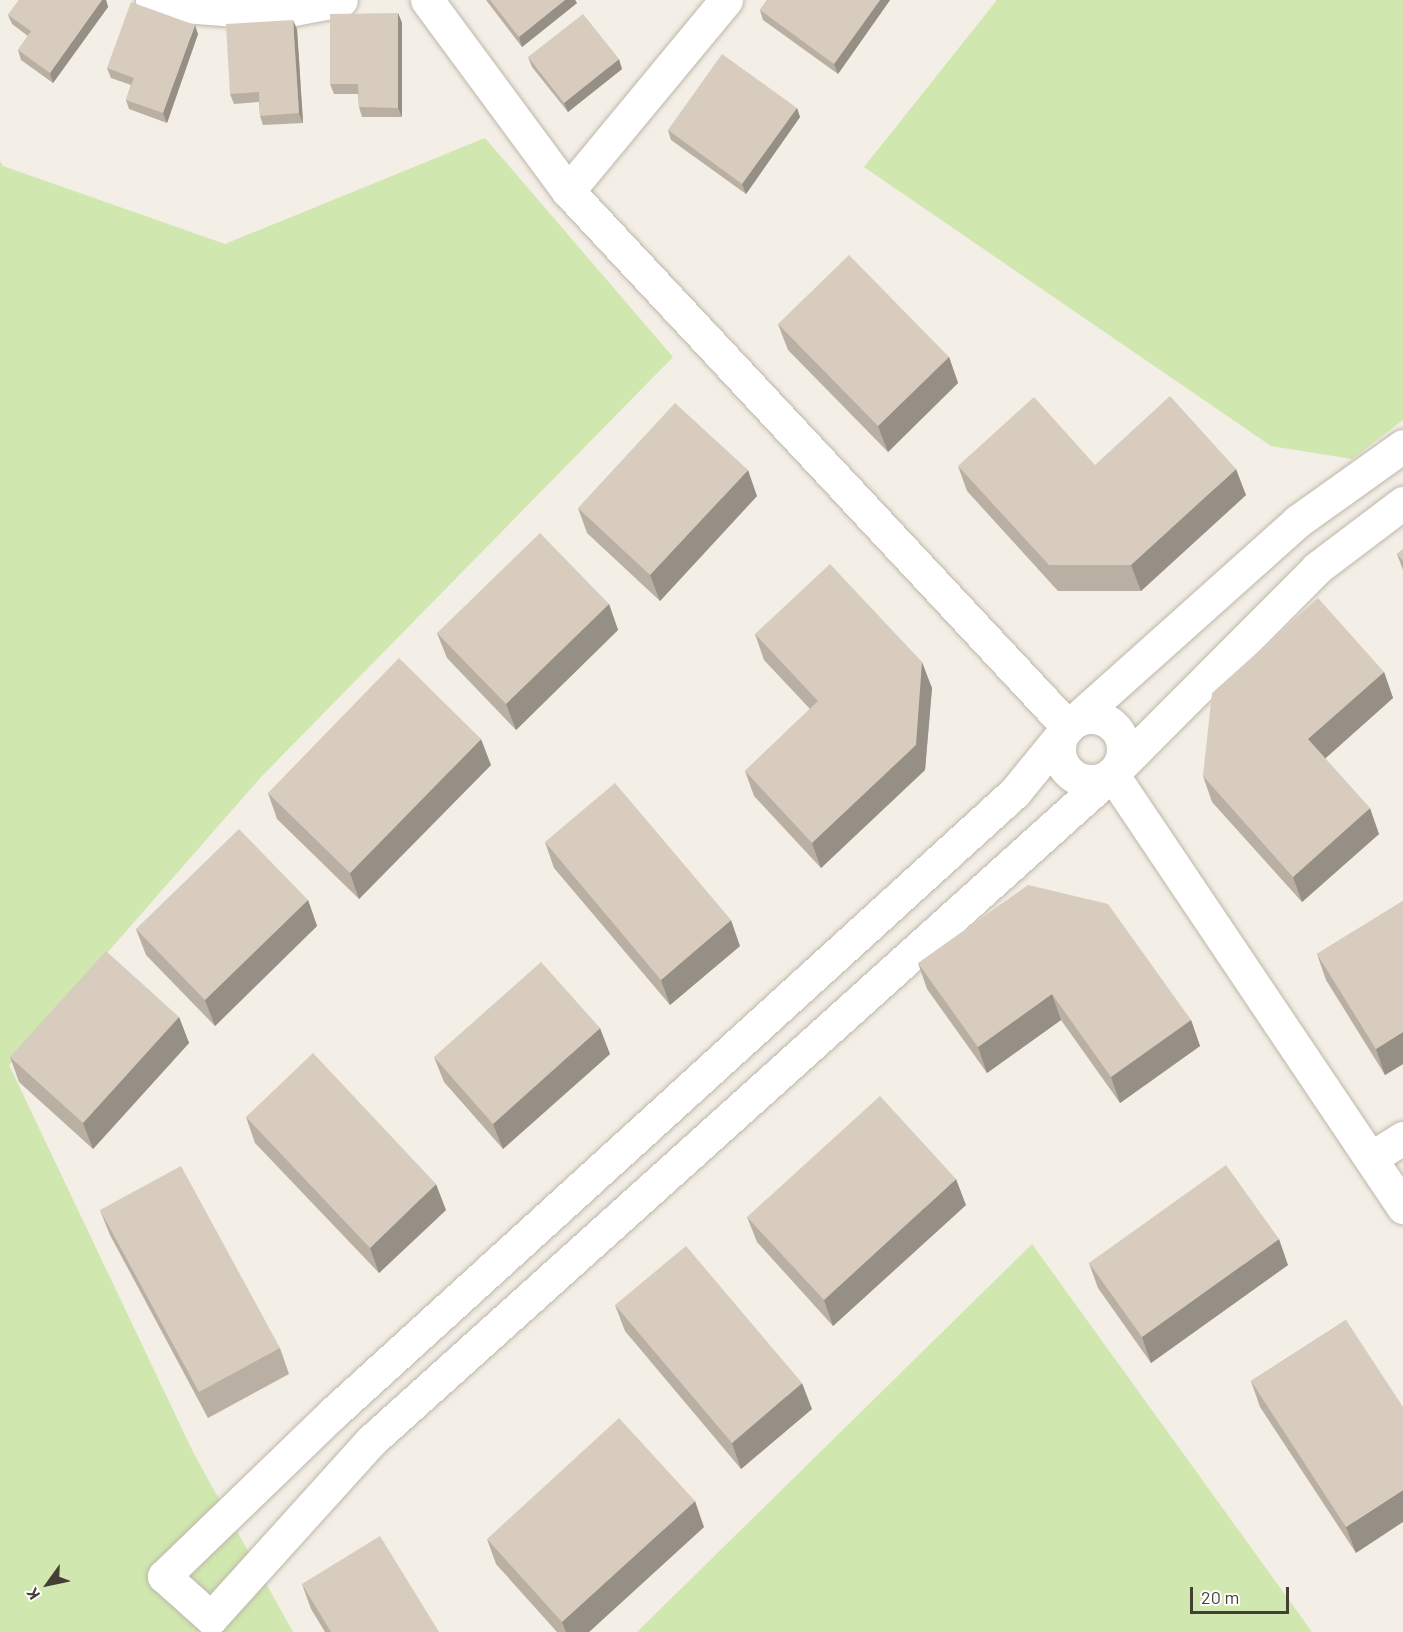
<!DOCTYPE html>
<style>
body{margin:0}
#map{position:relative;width:1403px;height:1632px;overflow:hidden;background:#f3eee6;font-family:Barlow,sans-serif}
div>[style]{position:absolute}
.green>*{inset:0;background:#d0e7af}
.roads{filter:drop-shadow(0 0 2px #beb6a9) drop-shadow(0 0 2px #beb6a9)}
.minor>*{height:33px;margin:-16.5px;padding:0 16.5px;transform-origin:16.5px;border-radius:16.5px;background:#fff}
.minor>.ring{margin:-16.5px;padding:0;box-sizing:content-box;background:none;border:33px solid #fff;border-radius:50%}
.wall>*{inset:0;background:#b9afa3}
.shaded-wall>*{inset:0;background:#968f85}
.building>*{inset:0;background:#d7ccbe}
span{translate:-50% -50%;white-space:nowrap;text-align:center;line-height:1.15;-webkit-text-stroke:6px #fff;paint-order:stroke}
.north{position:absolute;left:18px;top:1554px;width:60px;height:60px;-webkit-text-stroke:4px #fff;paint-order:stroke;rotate:237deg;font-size:16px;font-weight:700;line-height:24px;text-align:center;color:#453e35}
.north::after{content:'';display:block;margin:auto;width:21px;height:27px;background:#453e35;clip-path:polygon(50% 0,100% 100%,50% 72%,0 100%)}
.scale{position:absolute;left:1190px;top:1587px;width:99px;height:27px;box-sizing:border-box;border:3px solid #453e35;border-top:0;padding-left:8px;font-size:18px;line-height:21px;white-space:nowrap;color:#453e35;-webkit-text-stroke:4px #fff;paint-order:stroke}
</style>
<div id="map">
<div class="green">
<i style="clip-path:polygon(997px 0,1403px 0,1403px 420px,1352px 459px,1271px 446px,864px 167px)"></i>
<i style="clip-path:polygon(485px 138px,673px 357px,262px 776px,9px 1065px,194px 1454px,293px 1632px,0 1632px,0 161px,3px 166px,225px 244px)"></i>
<i style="clip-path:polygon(1032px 1244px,1312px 1632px,637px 1632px)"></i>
</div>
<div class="roads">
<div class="minor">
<i style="left:152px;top:0;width:6px;rotate:39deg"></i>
<i style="left:157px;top:4px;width:116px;rotate:4.4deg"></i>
<i style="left:273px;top:13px;width:69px;rotate:-10.8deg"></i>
<i style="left:427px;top:0;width:237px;rotate:53.6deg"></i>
<i style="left:568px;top:191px;width:733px;rotate:46.99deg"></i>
<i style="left:568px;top:191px;width:248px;rotate:-50.4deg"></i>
<i style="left:1403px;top:446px;width:129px;rotate:144.5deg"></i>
<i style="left:1298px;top:521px;width:309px;rotate:138.2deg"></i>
<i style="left:1068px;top:727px;width:84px;rotate:129.2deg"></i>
<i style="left:1015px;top:792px;width:922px;rotate:137.68deg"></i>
<i style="left:333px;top:1413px;width:235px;rotate:136deg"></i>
<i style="left:164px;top:1576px;width:63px;rotate:41.8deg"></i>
<i style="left:211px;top:1618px;width:240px;rotate:-47.9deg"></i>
<i style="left:372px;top:1440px;width:996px;rotate:-41.99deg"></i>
<i style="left:1112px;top:774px;width:291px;rotate:-45.1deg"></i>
<i style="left:1317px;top:568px;width:108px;rotate:-37.1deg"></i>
<i class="ring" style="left:1059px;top:717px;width:31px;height:31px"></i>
<i style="left:1112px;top:774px;width:522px;rotate:56.1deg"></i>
<i style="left:1371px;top:1158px;width:38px;rotate:-32deg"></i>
</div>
</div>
<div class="wall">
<i style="clip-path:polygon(19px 0,106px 0,108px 7px,53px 83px,21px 60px,18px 50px,28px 36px,12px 24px,8px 15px)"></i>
<i style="clip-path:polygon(486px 0,575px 0,577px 3px,522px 47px)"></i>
<i style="clip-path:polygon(767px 0,890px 0,838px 74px,763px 20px,760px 10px)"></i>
<i style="clip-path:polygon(398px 13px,402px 23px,402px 117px,362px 117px,359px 107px,358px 94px,334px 94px,330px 84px)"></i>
<i style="clip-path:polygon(297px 29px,303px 123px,263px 125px,260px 116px,259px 102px,234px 104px,230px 94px)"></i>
<i style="clip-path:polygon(198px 34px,167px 123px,129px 109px,126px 100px,131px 85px,111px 78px,107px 68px)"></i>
<i style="clip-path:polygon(528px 57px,622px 69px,568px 112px,532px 67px)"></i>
<i style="clip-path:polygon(797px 108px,800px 117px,746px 194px,671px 140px,668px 130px)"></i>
<i style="clip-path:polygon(778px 324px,949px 357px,958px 383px,888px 452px,788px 350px)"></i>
<i style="clip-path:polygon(1095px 465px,1246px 495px,1141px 591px,1058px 591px,967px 491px,958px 466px)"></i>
<i style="clip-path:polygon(757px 496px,660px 601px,587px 533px,578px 508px)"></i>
<i style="clip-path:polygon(1403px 549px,1403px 570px,1397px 554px)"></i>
<i style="clip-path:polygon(609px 604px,618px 630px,516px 730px,447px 658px,437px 633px)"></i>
<i style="clip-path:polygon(755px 634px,932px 688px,925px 770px,821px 868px,754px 796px,745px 771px,810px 709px,764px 660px)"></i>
<i style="clip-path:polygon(1384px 672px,1393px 698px,1325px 758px,1379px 834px,1302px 902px,1212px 802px,1203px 776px)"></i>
<i style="clip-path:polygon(491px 765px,359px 899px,277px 819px,268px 793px)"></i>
<i style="clip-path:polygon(545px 842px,740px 946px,670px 1005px,554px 868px)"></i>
<i style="clip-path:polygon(308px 900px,317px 926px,215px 1026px,146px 955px,136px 929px)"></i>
<i style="clip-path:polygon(1403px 901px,1403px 1064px,1385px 1075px,1326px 980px,1317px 954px)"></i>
<i style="clip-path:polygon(918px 963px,1191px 1020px,1200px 1046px,1120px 1103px,1061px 1020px,987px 1073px,927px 989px)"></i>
<i style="clip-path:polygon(179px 1017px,189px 1043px,93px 1149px,19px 1082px,10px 1057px)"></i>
<i style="clip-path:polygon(610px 1054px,503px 1149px,444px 1082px,434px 1057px)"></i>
<i style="clip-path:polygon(246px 1117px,446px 1210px,379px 1273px,255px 1143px)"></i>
<i style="clip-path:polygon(966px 1205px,833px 1326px,757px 1242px,747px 1217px)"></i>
<i style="clip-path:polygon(100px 1210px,280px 1348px,289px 1374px,208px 1418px,110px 1235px)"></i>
<i style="clip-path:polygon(1089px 1263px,1288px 1265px,1151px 1363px,1098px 1288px)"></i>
<i style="clip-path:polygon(615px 1305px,812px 1409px,741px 1469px,625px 1331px)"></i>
<i style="clip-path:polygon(1346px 1320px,1356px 1553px,1260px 1407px,1251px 1381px)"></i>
<i style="clip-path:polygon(704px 1527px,589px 1632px,557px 1632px,496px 1564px,487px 1539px)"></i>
<i style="clip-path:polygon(302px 1584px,439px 1632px,325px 1632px,311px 1609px)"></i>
</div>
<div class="shaded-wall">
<i style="clip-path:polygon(102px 0,106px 0,108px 7px,53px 83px,50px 73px)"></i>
<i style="clip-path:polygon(565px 0,575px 0,577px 3px,522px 47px,519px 37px)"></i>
<i style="clip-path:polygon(880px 0,890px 0,838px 74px,834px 64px)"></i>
<i style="clip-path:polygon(398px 13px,402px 23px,402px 117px,398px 108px)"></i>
<i style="clip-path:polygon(293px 20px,297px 29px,303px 123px,299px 113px)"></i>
<i style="clip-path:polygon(195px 25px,198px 34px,167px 123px,163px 113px)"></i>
<i style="clip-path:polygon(619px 59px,622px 69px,568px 112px,564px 103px)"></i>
<i style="clip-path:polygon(797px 108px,800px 117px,746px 194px,742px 184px)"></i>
<i style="clip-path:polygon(949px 357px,958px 383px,888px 452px,878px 426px)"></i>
<i style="clip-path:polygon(1236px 469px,1246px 495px,1141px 591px,1131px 565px)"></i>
<i style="clip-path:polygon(748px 470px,757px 496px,660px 601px,650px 575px)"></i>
<i style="clip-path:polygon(609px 604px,618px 630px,516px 730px,506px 704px)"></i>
<i style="clip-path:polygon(922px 662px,932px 688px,925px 770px,821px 868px,812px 843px)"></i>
<i style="clip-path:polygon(1384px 672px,1393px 698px,1318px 765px,1308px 739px)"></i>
<i style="clip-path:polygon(481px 739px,491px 765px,359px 899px,350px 873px)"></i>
<i style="clip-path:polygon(1370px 808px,1379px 834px,1302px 902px,1293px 877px)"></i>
<i style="clip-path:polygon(308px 900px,317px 926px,215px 1026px,205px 1000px)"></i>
<i style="clip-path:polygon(731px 920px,740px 946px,670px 1005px,661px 980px)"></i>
<i style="clip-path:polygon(1052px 994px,1061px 1020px,987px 1073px,978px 1047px)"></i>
<i style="clip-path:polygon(179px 1017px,189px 1043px,93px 1149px,83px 1123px)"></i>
<i style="clip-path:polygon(1191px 1020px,1200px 1046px,1120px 1103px,1111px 1077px)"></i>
<i style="clip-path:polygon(600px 1028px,610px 1054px,503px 1149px,493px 1124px)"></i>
<i style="clip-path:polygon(1403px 1032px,1403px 1064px,1385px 1075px,1376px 1049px)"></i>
<i style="clip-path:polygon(956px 1179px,966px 1205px,833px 1326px,824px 1300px)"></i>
<i style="clip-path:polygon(436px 1184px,446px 1210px,379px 1273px,370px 1248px)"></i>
<i style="clip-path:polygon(1279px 1239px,1288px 1265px,1151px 1363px,1142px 1337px)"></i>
<i style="clip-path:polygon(802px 1383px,812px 1409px,741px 1469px,732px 1443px)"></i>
<i style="clip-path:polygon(1403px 1490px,1403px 1522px,1356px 1553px,1346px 1527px)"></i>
<i style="clip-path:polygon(695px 1501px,704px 1527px,589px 1632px,566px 1632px,562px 1622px)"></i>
</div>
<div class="building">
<i style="clip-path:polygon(19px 0,102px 0,50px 73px,18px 50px,31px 31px,8px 15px)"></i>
<i style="clip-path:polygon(490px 0,565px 0,519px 37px)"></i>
<i style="clip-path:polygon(767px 0,880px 0,834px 64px,760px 10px)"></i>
<i style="clip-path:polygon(131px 2px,195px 25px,163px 113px,126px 100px,134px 78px,107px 68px)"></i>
<i style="clip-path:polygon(398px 13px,398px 108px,359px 107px,358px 84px,330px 84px,330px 14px)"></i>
<i style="clip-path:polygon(583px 14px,619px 59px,564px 103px,528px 57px)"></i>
<i style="clip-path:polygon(293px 20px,299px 113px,260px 116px,259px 92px,230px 94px,226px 24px)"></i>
<i style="clip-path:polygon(722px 54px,797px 108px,742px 184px,668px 130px)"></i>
<i style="clip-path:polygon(849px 255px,949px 357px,878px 426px,778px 324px)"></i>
<i style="clip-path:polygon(1170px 396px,1236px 469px,1131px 565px,1049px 565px,958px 466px,1034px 397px,1095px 465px)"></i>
<i style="clip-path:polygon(675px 403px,748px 470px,650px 575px,578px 508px)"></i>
<i style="clip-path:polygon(540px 533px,609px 604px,506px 704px,437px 633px)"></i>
<i style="clip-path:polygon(1403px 549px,1403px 561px,1397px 554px)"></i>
<i style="clip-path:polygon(830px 564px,922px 662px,916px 745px,812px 843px,745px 771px,818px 701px,755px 634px)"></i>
<i style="clip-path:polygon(1318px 598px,1384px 672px,1308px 739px,1370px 808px,1293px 877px,1203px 776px,1212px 693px)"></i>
<i style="clip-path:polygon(399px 658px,481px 739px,350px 873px,268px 793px)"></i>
<i style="clip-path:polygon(615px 783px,731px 920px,661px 980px,545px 842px)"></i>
<i style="clip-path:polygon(239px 829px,308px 900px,205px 1000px,136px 929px)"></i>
<i style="clip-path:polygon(1028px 885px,1108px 904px,1191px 1020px,1111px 1077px,1052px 994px,978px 1047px,918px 963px)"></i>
<i style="clip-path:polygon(1403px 901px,1403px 1032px,1376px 1049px,1317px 954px)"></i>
<i style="clip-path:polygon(106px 951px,179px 1017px,83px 1123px,10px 1057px)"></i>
<i style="clip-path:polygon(541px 962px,600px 1028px,493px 1124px,434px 1057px)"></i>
<i style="clip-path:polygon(313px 1053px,436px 1184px,370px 1248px,246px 1117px)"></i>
<i style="clip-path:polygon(880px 1096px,956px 1179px,824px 1300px,747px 1217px)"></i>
<i style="clip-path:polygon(1226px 1165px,1279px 1239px,1142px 1337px,1089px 1263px)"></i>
<i style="clip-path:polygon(181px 1166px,280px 1348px,199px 1392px,100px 1210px)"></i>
<i style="clip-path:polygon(686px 1246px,802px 1383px,732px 1443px,615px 1305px)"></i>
<i style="clip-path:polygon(1346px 1320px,1403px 1407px,1403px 1490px,1346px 1527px,1251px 1381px)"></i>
<i style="clip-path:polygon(619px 1418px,695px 1501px,562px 1622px,487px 1539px)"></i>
<i style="clip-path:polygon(380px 1536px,439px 1632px,331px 1632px,302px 1584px)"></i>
</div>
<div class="north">K</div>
<div class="scale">20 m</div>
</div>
